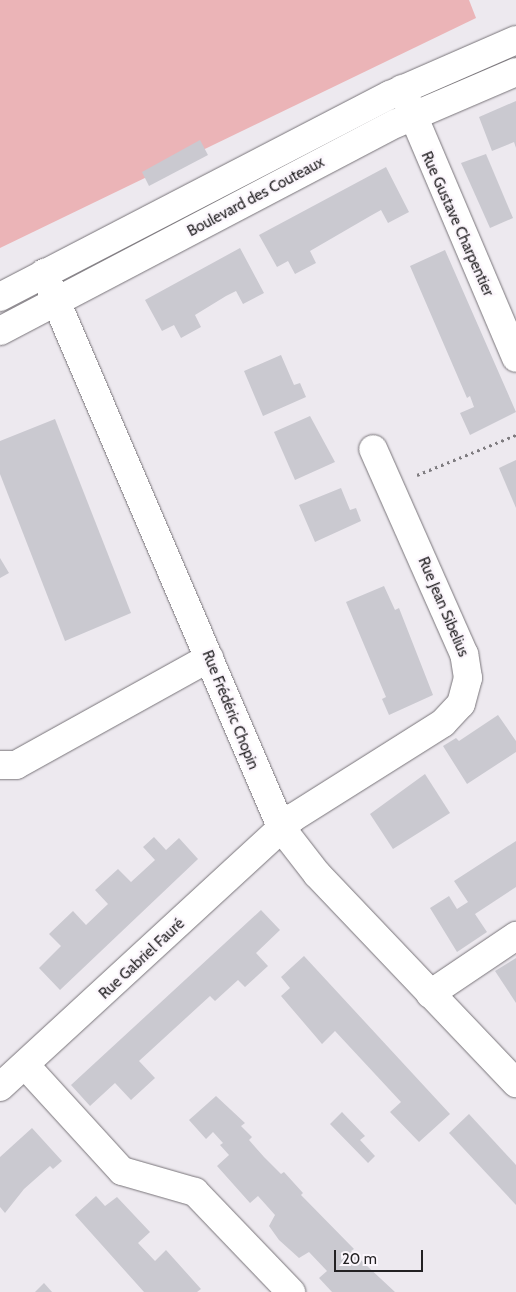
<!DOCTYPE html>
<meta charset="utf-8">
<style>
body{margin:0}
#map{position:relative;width:516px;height:1292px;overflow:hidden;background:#ede9ef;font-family:Cabin,sans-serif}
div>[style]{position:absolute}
.green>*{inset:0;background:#ebb4b7}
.building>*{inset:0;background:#cac9d0}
.path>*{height:3px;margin-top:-1.5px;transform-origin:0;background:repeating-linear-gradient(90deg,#7f7c80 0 2.5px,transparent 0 6.5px)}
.roads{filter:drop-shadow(0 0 1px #787479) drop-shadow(0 0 1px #787479)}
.minor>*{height:28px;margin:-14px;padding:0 14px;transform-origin:14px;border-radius:14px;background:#fff}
.major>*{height:28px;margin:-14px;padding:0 14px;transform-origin:14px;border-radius:14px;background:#fff}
span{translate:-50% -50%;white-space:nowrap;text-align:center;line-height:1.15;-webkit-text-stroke:4.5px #fbf6fc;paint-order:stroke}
.street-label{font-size:15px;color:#232123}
.scale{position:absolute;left:334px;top:1250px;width:89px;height:22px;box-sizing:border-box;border:2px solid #232123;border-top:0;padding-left:6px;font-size:15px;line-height:18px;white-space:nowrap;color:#232123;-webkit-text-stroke:4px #fbf6fc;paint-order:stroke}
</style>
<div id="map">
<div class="green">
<i style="clip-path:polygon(0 0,469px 0,476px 18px,0 248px)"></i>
</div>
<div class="building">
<i style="clip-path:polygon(516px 101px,516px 148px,514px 142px,492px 151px,479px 117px)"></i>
<i style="clip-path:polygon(200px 140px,208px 155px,149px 186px,142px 172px)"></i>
<i style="clip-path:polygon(486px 154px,513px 218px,490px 228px,461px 163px)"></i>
<i style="clip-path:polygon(386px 167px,409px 212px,388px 223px,381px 210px,372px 215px,310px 251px,316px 263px,295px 274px,288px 261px,277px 267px,259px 235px)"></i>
<i style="clip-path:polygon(240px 248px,264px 293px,243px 304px,236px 291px,226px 296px,195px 315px,201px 327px,181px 338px,174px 325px,162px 331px,145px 300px)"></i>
<i style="clip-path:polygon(445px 250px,516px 412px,470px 435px,460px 413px,474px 407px,470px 396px,467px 398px,410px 266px)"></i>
<i style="clip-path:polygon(281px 355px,294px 385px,300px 383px,306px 397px,263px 416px,244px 371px)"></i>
<i style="clip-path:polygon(310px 416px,335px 462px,295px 480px,274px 432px)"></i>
<i style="clip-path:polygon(55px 419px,131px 613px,65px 641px,0 474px,0 441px)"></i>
<i style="clip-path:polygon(516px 460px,516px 508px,499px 468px)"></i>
<i style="clip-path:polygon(341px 488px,350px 510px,356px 508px,361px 521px,315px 542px,299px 505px)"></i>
<i style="clip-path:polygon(0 558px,9px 573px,0 578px)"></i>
<i style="clip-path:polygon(384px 586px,395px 610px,399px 608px,433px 695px,389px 715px,382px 699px,386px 697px,346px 602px)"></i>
<i style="clip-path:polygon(498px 715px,516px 741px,516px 752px,467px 784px,443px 746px,456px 738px,459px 741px)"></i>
<i style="clip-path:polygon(425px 774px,450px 813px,393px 849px,370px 814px)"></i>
<i style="clip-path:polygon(154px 837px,166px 850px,179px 838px,198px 859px,60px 990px,39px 968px,61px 946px,49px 934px,73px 911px,86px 925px,108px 904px,95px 890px,118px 869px,131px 882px,155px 860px,143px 847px)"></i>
<i style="clip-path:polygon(516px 841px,516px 887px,475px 914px,487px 932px,457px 952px,430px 908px,449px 896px,457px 909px,468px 902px,454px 881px)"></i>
<i style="clip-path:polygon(261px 910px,280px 930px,256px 953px,268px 966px,245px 987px,238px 980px,215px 1001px,210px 996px,139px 1061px,155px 1078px,131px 1100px,115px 1083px,90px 1106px,71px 1085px)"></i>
<i style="clip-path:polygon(304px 956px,450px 1114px,419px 1142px,390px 1112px,401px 1102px,335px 1031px,322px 1044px,281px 996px,290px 988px,281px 977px)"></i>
<i style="clip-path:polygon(516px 958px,516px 1003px,495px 971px)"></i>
<i style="clip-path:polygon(216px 1096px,245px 1123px,241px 1126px,252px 1137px,249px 1140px,264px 1157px,281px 1174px,284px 1172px,303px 1193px,301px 1195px,354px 1249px,351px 1251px,395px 1292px,332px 1292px,319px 1278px,327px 1271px,309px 1252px,299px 1258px,279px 1240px,269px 1226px,275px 1215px,258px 1196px,250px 1203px,217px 1166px,229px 1155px,220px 1145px,223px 1143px,213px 1132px,206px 1139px,189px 1120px)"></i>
<i style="clip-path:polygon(342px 1112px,365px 1136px,360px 1140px,375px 1156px,368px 1163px,330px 1124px)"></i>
<i style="clip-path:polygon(469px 1114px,516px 1165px,516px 1205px,449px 1133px)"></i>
<i style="clip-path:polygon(32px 1128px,62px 1161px,53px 1169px,50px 1166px,24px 1189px,5px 1213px,0 1207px,0 1157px)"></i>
<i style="clip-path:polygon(96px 1196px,105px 1206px,117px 1197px,150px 1232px,138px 1243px,155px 1261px,166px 1250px,201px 1289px,197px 1292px,144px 1292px,75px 1215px)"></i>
<i style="clip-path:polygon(44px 1283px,52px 1292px,35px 1292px)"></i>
</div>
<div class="path">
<i style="left:417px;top:475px;width:107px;rotate:-22deg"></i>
</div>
<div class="roads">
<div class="minor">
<i style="left:402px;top:89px;width:292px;rotate:67deg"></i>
<i style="left:44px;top:273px;width:605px;rotate:66.83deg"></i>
<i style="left:282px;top:829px;width:57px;rotate:52.1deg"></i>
<i style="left:317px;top:874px;width:289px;rotate:46.4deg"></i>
<i style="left:0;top:765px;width:16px"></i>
<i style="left:16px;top:765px;width:221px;rotate:-29deg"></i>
<i style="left:430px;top:994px;width:104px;rotate:-34deg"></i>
<i style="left:26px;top:1066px;width:142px;rotate:47.6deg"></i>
<i style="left:122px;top:1171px;width:76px;rotate:16deg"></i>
<i style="left:195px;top:1192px;width:139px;rotate:46.2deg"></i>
<i style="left:0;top:1087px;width:399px;rotate:-42.6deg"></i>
<i style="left:294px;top:817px;width:176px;rotate:-32.2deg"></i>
<i style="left:443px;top:723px;width:26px;rotate:-47deg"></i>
<i style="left:461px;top:704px;width:27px;rotate:-75deg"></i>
<i style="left:468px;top:678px;width:24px;rotate:-99deg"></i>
<i style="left:464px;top:654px;width:224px;rotate:-113.9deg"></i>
</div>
<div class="major">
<i style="left:0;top:297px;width:439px;rotate:-27.4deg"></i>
<i style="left:390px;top:95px;width:137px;rotate:-23.6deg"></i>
<i style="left:0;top:331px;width:448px;rotate:-27.7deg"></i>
<i style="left:397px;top:123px;width:129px;rotate:-23.2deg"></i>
</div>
</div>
<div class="street-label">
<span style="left:256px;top:197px;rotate:-28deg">Boulevard des Couteaux</span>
<span style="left:457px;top:224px;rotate:66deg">Rue Gustave Charpentier</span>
<span style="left:443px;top:607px;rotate:67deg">Rue Jean Sibelius</span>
<span style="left:230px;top:710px;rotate:68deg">Rue Frédéric Chopin</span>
<span style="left:142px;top:959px;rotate:-43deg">Rue Gabriel Fauré</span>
</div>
<div class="scale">20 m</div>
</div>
